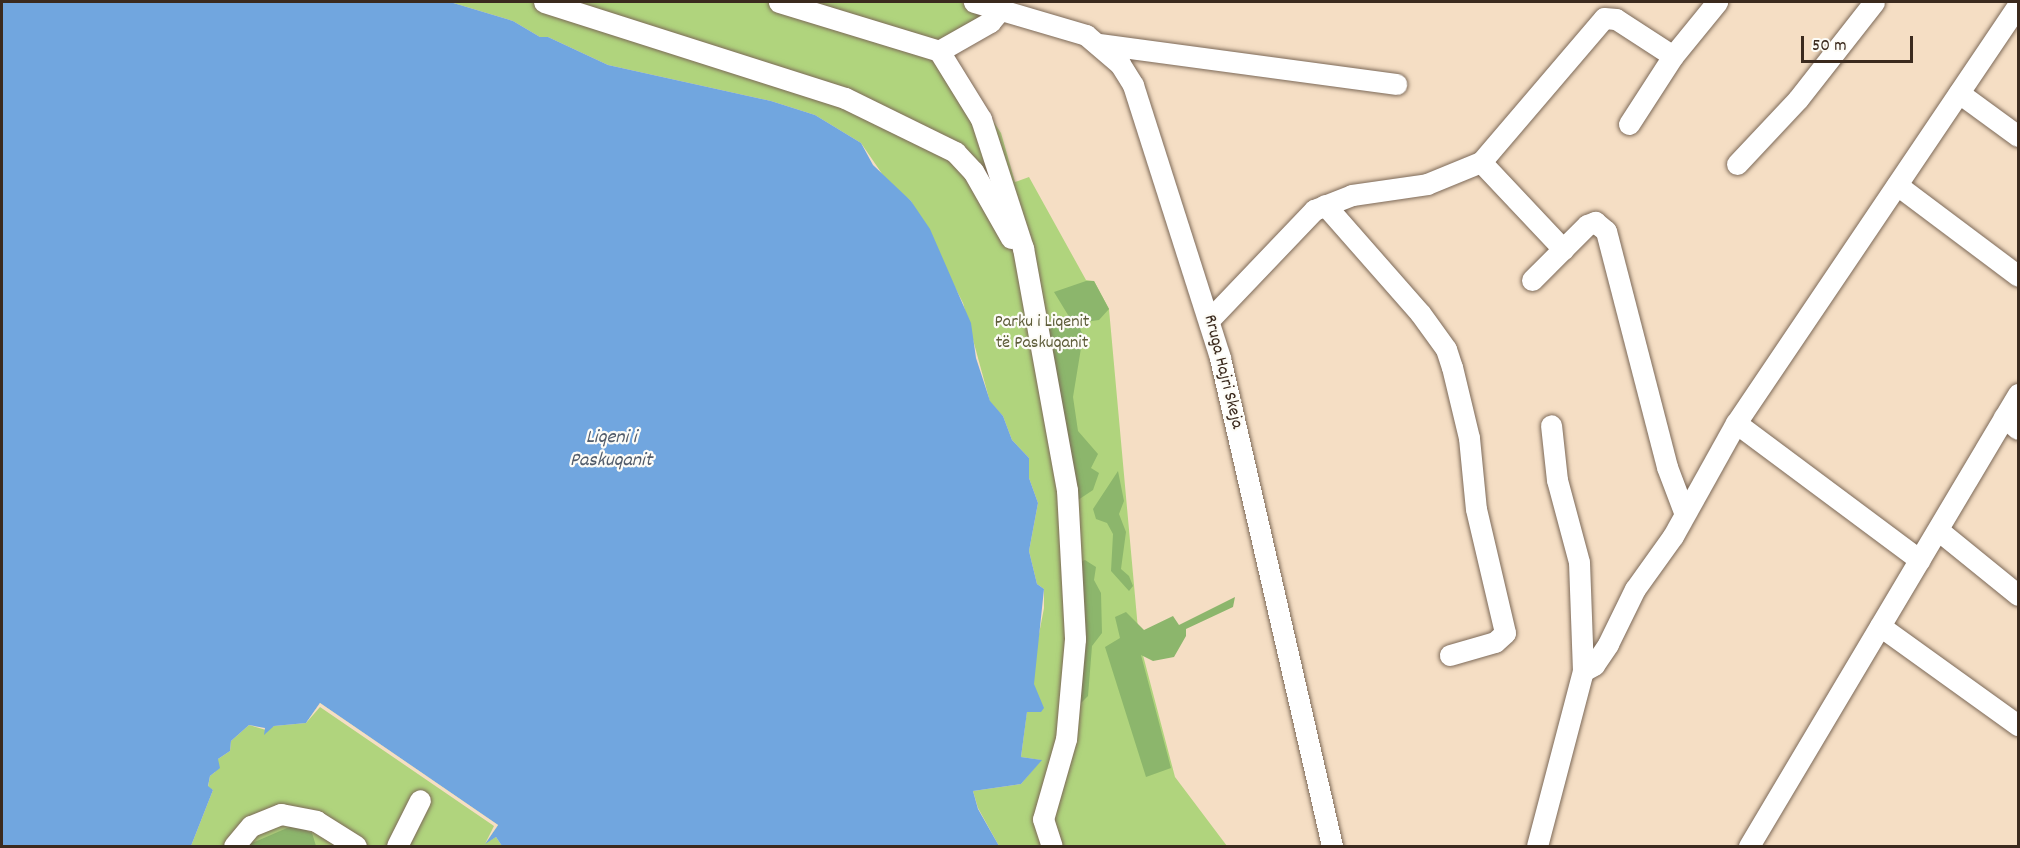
<!DOCTYPE html>
<meta charset="utf-8">
<style>
body{margin:0}
#map{position:relative;width:2020px;height:848px;overflow:hidden;background:#f5dec4;font-family:Dekko,sans-serif}
div>[style]{position:absolute}
.green>*{inset:0;background:#b0d47d}
.forest>*{inset:0;background:#8cb66c}
.water>*{inset:0;background:#71a6df}
.pier>*{inset:0;background:#f5dec4}
.roads{filter:drop-shadow(0 0 2px #7c6958) drop-shadow(0 0 2px #7c6958)}
.minor>*{height:21px;margin:-10.5px;padding:0 10.5px;transform-origin:10.5px;border-radius:10.5px;background:#fff}
span{translate:-50% -50%;white-space:nowrap;text-align:center;line-height:1.15;-webkit-text-stroke:4.5px #fdfcf7;paint-order:stroke}
.park-label{font-size:18px;color:#5e5d3a}
.street-label{font-size:18px;color:#3b2a1e}
.water-label{font-size:20px;color:#515c6b;font-style:italic}
.frame{position:absolute;inset:0;border:3px solid #3b2a1e;pointer-events:none}
.scale{position:absolute;left:1801px;top:36px;width:112px;height:27px;box-sizing:border-box;border:3px solid #3b2a1e;border-top:0;padding-left:8px;font-size:18px;line-height:21px;white-space:nowrap;color:#3b2a1e;-webkit-text-stroke:4px #fdfcf7;paint-order:stroke}
</style>
<div id="map">
<div class="green">
<i style="clip-path:polygon(450px 2px,961px 2px,982px 17px,953px 51px,954px 62px,1001px 133px,1015px 182px,1029px 177px,1086px 280px,1094px 281px,1109px 309px,1139px 640px,1175px 777px,1227px 846px,999px 846px,978px 808px,973px 791px,1021px 784px,1041px 760px,1021px 757px,1027px 711px,1034px 692px,1034px 660px,1044px 608px,1044px 589px,1037px 584px,1029px 551px,1038px 503px,1029px 478px,1029px 458px,1012px 440px,1003px 416px,990px 402px,963px 303px,911px 201px,887px 181px,861px 143px,815px 115px,771px 101px,608px 65px,548px 37px,540px 37px,513px 21px)"></i>
<i style="clip-path:polygon(320px 703px,498px 825px,487px 842px,496px 837px,502px 846px,191px 846px,213px 790px,208px 787px,210px 776px,215px 772px,218px 759px,230px 751px,231px 741px,249px 725px,266px 730px,274px 726px,306px 723px)"></i>
</div>
<div class="forest">
<i style="clip-path:polygon(1086px 281px,1094px 281px,1109px 309px,1099px 320px,1078px 323px,1083px 336px,1073px 397px,1078px 431px,1098px 454px,1091px 468px,1099px 473px,1093px 490px,1078px 500px,1046px 332px,1068px 315px,1054px 292px)"></i>
<i style="clip-path:polygon(1118px 471px,1124px 501px,1119px 514px,1126px 532px,1121px 569px,1129px 576px,1133px 586px,1129px 591px,1111px 571px,1113px 534px,1107px 523px,1096px 519px,1093px 509px)"></i>
<i style="clip-path:polygon(1085px 560px,1096px 567px,1094px 580px,1101px 593px,1102px 633px,1092px 646px,1088px 696px,1080px 704px,1076px 700px,1084px 597px,1079px 562px)"></i>
<i style="clip-path:polygon(1235px 597px,1233px 607px,1186px 629px,1186px 636px,1174px 657px,1153px 661px,1141px 655px,1171px 768px,1146px 777px,1105px 647px,1120px 638px,1115px 617px,1126px 612px,1144px 630px,1173px 616px,1179px 625px)"></i>
<i style="clip-path:polygon(294px 825px,312px 833px,316px 846px,245px 846px)"></i>
</div>
<div class="water">
<i style="clip-path:polygon(2px 2px,450px 2px,513px 21px,540px 37px,548px 37px,608px 65px,771px 101px,815px 115px,861px 143px,873px 165px,911px 201px,930px 229px,971px 323px,976px 358px,990px 401px,1003px 416px,1012px 440px,1029px 458px,1029px 478px,1038px 503px,1029px 551px,1037px 584px,1044px 589px,1034px 684px,1044px 708px,1041px 712px,1027px 712px,1021px 757px,1042px 760px,1021px 784px,973px 791px,978px 809px,999px 846px,502px 846px,496px 837px,485px 844px,498px 825px,320px 703px,306px 723px,274px 726px,264px 735px,265px 728px,249px 725px,231px 741px,230px 751px,218px 759px,220px 768px,210px 776px,208px 786px,213px 790px,191px 846px,2px 846px)"></i>
</div>
<div class="pier">
<i style="clip-path:polygon(320px 703px,498px 825px,485px 844px,494px 826px,320px 707px,306px 723px)"></i>
</div>
<div class="roads">
<div class="minor">
<i style="left:544px;top:2px;width:316px;rotate:17.7deg"></i>
<i style="left:845px;top:98px;width:123px;rotate:26.1deg"></i>
<i style="left:955px;top:152px;width:26px;rotate:47deg"></i>
<i style="left:973px;top:171px;width:77px;rotate:60.4deg"></i>
<i style="left:779px;top:2px;width:167px;rotate:17deg"></i>
<i style="left:939px;top:51px;width:59px;rotate:-29.6deg"></i>
<i style="left:990px;top:22px;width:16px;rotate:-50deg"></i>
<i style="left:974px;top:2px;width:117px;rotate:16.4deg"></i>
<i style="left:1086px;top:35px;width:45px;rotate:40.5deg"></i>
<i style="left:1120px;top:64px;width:25px;rotate:58deg"></i>
<i style="left:1133px;top:85px;width:287px;rotate:72.3deg"></i>
<i style="left:1220px;top:358px;width:501px;rotate:77.07deg"></i>
<i style="left:1100px;top:44px;width:299px;rotate:7.7deg"></i>
<i style="left:939px;top:51px;width:80px;rotate:58.3deg"></i>
<i style="left:981px;top:119px;width:136px;rotate:72deg"></i>
<i style="left:1023px;top:248px;width:246px;rotate:79.7deg"></i>
<i style="left:1067px;top:490px;width:149px;rotate:86.9deg"></i>
<i style="left:1075px;top:639px;width:100px;rotate:95.1deg"></i>
<i style="left:1066px;top:739px;width:83px;rotate:106deg"></i>
<i style="left:1043px;top:819px;width:28px;rotate:72deg"></i>
<i style="left:1959px;top:93px;width:73px;rotate:36.1deg"></i>
<i style="left:1629px;top:124px;width:81px;rotate:-57.1deg"></i>
<i style="left:1673px;top:56px;width:70px;rotate:-50.8deg"></i>
<i style="left:1481px;top:162px;width:120px;rotate:46.7deg"></i>
<i style="left:1563px;top:249px;width:34px;rotate:-45deg"></i>
<i style="left:1587px;top:225px;width:9px;rotate:-21deg"></i>
<i style="left:1595px;top:222px;width:14px;rotate:39deg"></i>
<i style="left:1606px;top:231px;width:244px;rotate:75.5deg"></i>
<i style="left:1667px;top:467px;width:48px;rotate:69.3deg"></i>
<i style="left:1737px;top:164px;width:89px;rotate:-46.8deg"></i>
<i style="left:1798px;top:99px;width:123px;rotate:-51.9deg"></i>
<i style="left:1897px;top:185px;width:151px;rotate:36.9deg"></i>
<i style="left:1325px;top:205px;width:144px;rotate:48.7deg"></i>
<i style="left:1420px;top:313px;width:44px;rotate:54.2deg"></i>
<i style="left:1446px;top:349px;width:19px;rotate:72deg"></i>
<i style="left:1452px;top:367px;width:73px;rotate:76.5deg"></i>
<i style="left:1469px;top:438px;width:71px;rotate:84.4deg"></i>
<i style="left:1476px;top:509px;width:127px;rotate:76.8deg"></i>
<i style="left:1505px;top:633px;width:13px;rotate:138deg"></i>
<i style="left:1495px;top:642px;width:47px;rotate:163.9deg"></i>
<i style="left:1532px;top:280px;width:44px;rotate:-45deg"></i>
<i style="left:1210px;top:319px;width:151px;rotate:-46.3deg"></i>
<i style="left:1314px;top:210px;width:41px;rotate:-21.5deg"></i>
<i style="left:1352px;top:195px;width:76px;rotate:-8.3deg"></i>
<i style="left:1427px;top:184px;width:58px;rotate:-22.2deg"></i>
<i style="left:1481px;top:162px;width:189px;rotate:-49.5deg"></i>
<i style="left:1604px;top:18px;width:12px;rotate:5deg"></i>
<i style="left:1616px;top:19px;width:68px;rotate:33deg"></i>
<i style="left:2004px;top:417px;width:18px;rotate:41deg"></i>
<i style="left:1736px;top:423px;width:229px;rotate:36.7deg"></i>
<i style="left:1938px;top:530px;width:103px;rotate:39.1deg"></i>
<i style="left:1880px;top:626px;width:170px;rotate:35.7deg"></i>
<i style="left:1583px;top:671px;width:13px;rotate:-29deg"></i>
<i style="left:1594px;top:665px;width:25px;rotate:-56deg"></i>
<i style="left:1608px;top:644px;width:61px;rotate:-63.9deg"></i>
<i style="left:1635px;top:589px;width:65px;rotate:-54.4deg"></i>
<i style="left:1673px;top:536px;width:129px;rotate:-60.9deg"></i>
<i style="left:1736px;top:423px;width:504px;rotate:-55.99deg"></i>
<i style="left:234px;top:846px;width:26px;rotate:-50deg"></i>
<i style="left:251px;top:826px;width:32px;rotate:-22deg"></i>
<i style="left:281px;top:814px;width:36px;rotate:11deg"></i>
<i style="left:316px;top:821px;width:47px;rotate:32deg"></i>
<i style="left:397px;top:846px;width:51px;rotate:-63.4deg"></i>
<i style="left:1537px;top:846px;width:181px;rotate:-75.3deg"></i>
<i style="left:1583px;top:671px;width:109px;rotate:-92.1deg"></i>
<i style="left:1579px;top:562px;width:85px;rotate:-105deg"></i>
<i style="left:1557px;top:480px;width:55px;rotate:-96.2deg"></i>
<i style="left:1749px;top:846px;width:526px;rotate:-59.24deg"></i>
</div>
</div>
<div class="park-label">
<span style="left:1042px;top:334px">Parku i Liqenit<br>të Paskuqanit</span>
</div>
<div class="street-label">
<span style="left:1222px;top:372px;rotate:76deg">Rruga Hajri Skeja</span>
</div>
<div class="water-label">
<span style="left:611px;top:450px">Liqeni i<br>Paskuqanit</span>
</div>
<div class="frame"></div>
<div class="scale">50 m</div>
</div>
